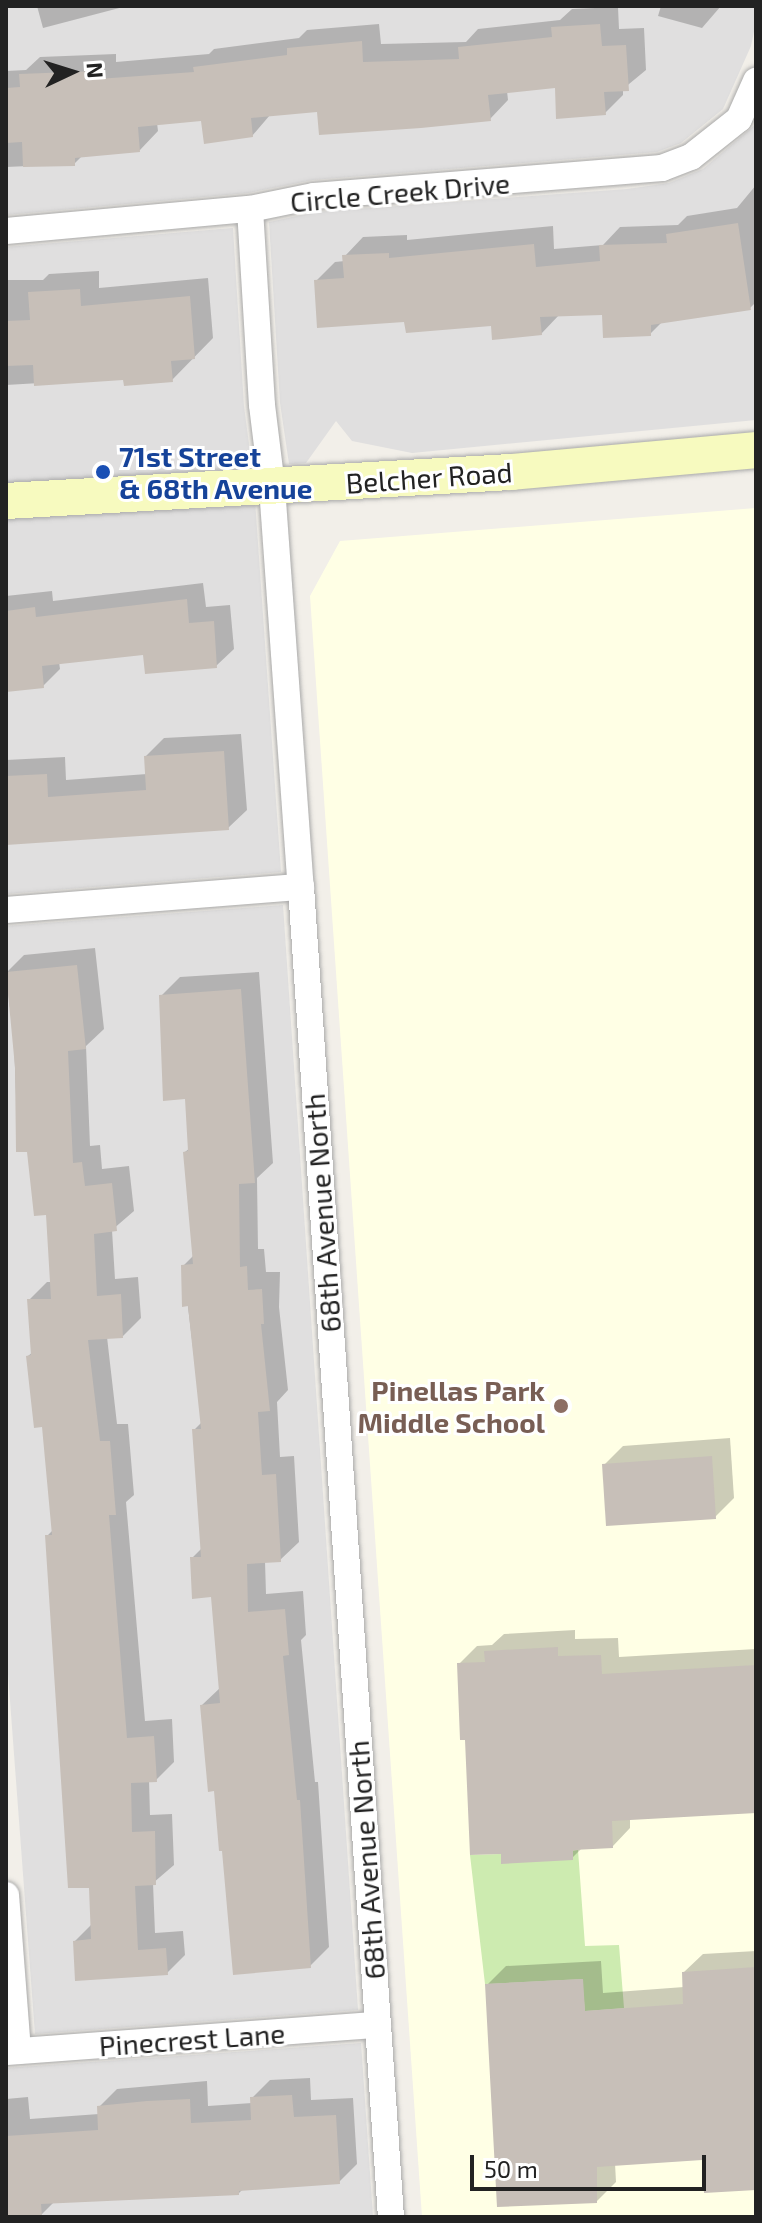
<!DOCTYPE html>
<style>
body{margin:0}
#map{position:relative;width:762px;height:2223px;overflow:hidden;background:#f2efe9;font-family:"Exo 2",sans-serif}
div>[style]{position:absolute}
.residential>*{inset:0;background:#e0dfdf}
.education>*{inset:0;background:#ffffe5}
.grass>*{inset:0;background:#cdebb0}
.shadow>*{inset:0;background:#0003}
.building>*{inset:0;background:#c7bfb8}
.roads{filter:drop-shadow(0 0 2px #a9a9a9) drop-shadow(0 0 2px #a9a9a9)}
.street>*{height:26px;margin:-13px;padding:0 13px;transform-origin:13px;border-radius:13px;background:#fff}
.secondary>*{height:36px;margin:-18px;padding:0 18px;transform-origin:18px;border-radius:18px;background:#f7fabf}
.dots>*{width:22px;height:22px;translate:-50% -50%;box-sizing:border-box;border:4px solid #fff;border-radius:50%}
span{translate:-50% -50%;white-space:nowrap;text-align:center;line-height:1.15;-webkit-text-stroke:6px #fff;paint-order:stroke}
.street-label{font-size:28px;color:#222}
.transit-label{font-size:28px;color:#164399;font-weight:700}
.left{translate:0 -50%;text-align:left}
.education-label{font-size:28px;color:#785e54;font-weight:700}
.right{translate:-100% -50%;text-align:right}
.frame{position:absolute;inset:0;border:8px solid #222;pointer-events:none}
.north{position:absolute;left:32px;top:32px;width:80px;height:80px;-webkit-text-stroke:6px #fff;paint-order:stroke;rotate:86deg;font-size:22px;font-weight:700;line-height:32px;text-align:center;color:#222}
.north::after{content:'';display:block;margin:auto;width:28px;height:36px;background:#222;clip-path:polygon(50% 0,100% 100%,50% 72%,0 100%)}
.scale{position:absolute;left:470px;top:2155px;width:236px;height:36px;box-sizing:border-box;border:4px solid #222;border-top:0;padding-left:10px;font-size:24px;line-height:28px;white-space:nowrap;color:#222;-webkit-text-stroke:6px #fff;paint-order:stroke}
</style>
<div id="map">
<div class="residential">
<i style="clip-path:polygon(6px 6px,756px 6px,756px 22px,751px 46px,723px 109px,681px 143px,657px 152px,313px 180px,248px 193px,6px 215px)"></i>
<i style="clip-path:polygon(756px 124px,756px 420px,412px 453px,352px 441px,336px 421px,306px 463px,289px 464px,280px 403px,269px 222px,316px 212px,627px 189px,669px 183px,703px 169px)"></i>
<i style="clip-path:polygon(233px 228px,244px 406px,252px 467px,6px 485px,6px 247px)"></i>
<i style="clip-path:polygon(255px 500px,281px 872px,6px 894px,6px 517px)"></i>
<i style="clip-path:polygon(283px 905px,358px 2010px,35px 2034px,6px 1647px,6px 926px)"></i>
<i style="clip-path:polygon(361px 2043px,373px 2217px,6px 2217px,6px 2068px)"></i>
</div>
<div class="education">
<i style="clip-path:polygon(756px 508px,756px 2217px,422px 2217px,310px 596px,340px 541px)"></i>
</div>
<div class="grass">
<i style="clip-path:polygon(578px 1850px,585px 1946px,619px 1945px,624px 2008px,585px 2011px,582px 1979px,485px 1984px,470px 1855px,501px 1854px,501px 1863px)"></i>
</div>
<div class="shadow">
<i style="clip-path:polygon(37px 6px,127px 6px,43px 28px)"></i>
<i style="clip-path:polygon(661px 6px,721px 6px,702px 28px,658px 16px)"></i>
<i style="clip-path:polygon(618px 7px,619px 29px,644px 28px,646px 70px,623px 89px,623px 95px,605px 113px,556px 85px,507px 91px,508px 100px,490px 119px,319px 110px,270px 115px,252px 136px,202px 119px,157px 123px,158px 131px,140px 150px,83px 155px,74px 164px,6px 167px,6px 71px,26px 70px,40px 57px,116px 54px,116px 62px,209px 54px,214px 49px,299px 38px,307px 30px,379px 24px,381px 44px,466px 42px,478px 29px,560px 20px,572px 9px)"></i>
<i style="clip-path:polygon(756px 185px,756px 302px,750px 308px,663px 321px,650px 334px,604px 313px,560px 314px,541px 334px,493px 324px,406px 320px,316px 281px,335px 262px,345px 261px,345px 256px,363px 237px,407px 235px,407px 240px,553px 226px,554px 249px,603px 245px,620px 227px,678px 225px,687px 216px,737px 208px)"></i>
<i style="clip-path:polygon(99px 271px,99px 288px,208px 278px,213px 338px,172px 380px,125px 378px,6px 385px,6px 280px,43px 280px,49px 274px)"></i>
<i style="clip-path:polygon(203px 583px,206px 607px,230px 605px,234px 649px,216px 666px,145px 653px,59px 662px,60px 669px,43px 686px,6px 690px,6px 596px,52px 591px,53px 601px)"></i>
<i style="clip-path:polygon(241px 734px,247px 810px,228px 828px,6px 844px,6px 760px,65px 757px,66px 780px,147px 774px,146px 756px,164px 738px)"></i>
<i style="clip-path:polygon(95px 948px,104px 1029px,86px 1046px,90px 1146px,100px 1145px,102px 1169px,129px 1166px,134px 1211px,112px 1230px,115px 1279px,138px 1277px,141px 1318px,123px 1336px,107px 1337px,117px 1424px,128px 1424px,134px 1495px,126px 1502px,145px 1721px,172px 1719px,174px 1762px,156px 1780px,149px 1780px,150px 1815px,172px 1814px,174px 1865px,153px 1883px,155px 1933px,183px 1931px,185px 1955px,167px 1973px,75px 1941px,92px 1924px,91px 1886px,47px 1536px,54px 1529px,44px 1425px,28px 1356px,33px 1352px,29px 1300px,47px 1282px,52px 1282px,48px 1212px,29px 1150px,18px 1150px,14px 1042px,6px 973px,24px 955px)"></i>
<i style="clip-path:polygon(259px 972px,273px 1163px,257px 1178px,258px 1249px,264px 1249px,266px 1272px,280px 1272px,279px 1307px,288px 1390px,277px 1402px,280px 1457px,294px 1456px,299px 1542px,280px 1560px,265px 1561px,266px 1594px,303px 1591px,306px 1635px,301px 1640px,315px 1782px,318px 1782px,329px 1947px,310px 1966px,216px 1789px,202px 1705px,221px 1687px,213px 1595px,192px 1558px,202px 1548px,194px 1430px,202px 1422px,183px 1266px,194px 1255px,185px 1152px,190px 1148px,187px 1097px,161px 996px,180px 977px)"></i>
<i style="clip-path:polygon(730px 1438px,734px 1498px,715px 1517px,604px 1465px,623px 1446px)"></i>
<i style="clip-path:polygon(575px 1630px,575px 1639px,618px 1638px,619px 1657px,756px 1649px,756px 1811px,630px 1818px,630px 1828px,613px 1846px,582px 1848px,572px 1858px,503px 1851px,467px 1738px,459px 1664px,477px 1646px,492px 1645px,504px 1634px)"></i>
<i style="clip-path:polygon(756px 1951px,756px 2188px,704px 2157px,615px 2163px,616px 2182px,597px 2201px,487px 1985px,506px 1966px,601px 1961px,603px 1993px,684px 1987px,684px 1972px,703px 1954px)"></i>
<i style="clip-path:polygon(310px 2078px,311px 2100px,353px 2098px,357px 2164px,339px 2182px,244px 2188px,239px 2193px,54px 2202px,41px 2215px,6px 2217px,6px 2099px,28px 2097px,30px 2119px,99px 2114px,99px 2107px,117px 2089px,207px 2081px,208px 2106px,252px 2103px,252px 2098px,270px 2080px)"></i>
</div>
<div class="building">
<i style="clip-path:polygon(600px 24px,602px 46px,626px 45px,629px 91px,604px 92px,606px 115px,556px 119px,555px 88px,488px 95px,491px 121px,421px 128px,319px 135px,317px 112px,251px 118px,253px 137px,204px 144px,201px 121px,138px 127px,140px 152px,75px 158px,75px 166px,23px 167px,22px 142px,6px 143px,6px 88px,20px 87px,19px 74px,98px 71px,98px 79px,194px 72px,193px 67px,287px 55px,287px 48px,362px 41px,363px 62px,459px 59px,458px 47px,552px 37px,551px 27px)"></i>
<i style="clip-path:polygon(738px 223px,751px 310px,651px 325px,651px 336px,603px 338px,602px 315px,540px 317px,542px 335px,492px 340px,491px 326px,406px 333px,404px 322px,317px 328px,314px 280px,344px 278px,342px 255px,389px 253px,389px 258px,534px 244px,536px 267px,600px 261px,599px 245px,667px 243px,666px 234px)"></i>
<i style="clip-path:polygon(80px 289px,81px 306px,190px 296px,195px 359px,171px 361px,173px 382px,124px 386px,123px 380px,34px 386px,33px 365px,6px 366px,6px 321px,30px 320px,28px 292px)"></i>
<i style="clip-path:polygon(187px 599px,189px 623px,214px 621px,217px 668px,145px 674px,143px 655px,42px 666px,44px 688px,6px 692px,6px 611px,35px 607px,36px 617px)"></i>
<i style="clip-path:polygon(224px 751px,229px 830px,6px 845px,6px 776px,47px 774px,48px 797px,146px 790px,144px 756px)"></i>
<i style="clip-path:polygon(77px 965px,86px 1049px,68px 1051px,73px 1163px,82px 1162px,85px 1186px,112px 1183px,117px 1231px,94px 1234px,97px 1296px,121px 1294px,123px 1338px,88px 1340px,100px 1441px,110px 1441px,116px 1515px,109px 1515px,127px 1738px,154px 1736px,157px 1782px,131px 1783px,132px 1832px,155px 1831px,156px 1885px,135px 1886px,138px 1950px,166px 1948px,168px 1975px,75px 1981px,73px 1941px,91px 1939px,89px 1888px,68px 1888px,45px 1535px,52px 1535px,42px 1427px,34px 1428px,26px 1356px,31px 1355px,27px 1299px,51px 1299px,46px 1215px,34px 1216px,27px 1152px,16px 1152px,15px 1067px,6px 972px)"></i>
<i style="clip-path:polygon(241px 989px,255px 1183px,239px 1184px,240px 1267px,247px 1266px,248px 1290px,262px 1289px,264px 1324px,261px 1324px,270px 1411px,258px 1412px,262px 1475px,276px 1474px,281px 1562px,247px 1564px,248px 1612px,285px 1609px,289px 1655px,283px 1656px,297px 1800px,300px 1800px,311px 1968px,233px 1975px,222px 1851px,219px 1851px,214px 1791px,208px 1792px,200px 1705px,220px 1703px,211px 1597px,192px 1599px,190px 1557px,201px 1557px,192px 1429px,201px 1429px,188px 1306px,182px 1307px,181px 1265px,193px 1264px,183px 1152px,188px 1151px,185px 1099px,163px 1101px,159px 995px)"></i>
<i style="clip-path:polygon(712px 1456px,716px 1519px,606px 1526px,602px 1464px)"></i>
<i style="clip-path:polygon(558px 1647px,558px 1656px,601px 1655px,602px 1674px,756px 1665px,756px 1813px,612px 1821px,613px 1848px,573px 1850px,573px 1860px,501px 1864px,501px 1854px,470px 1855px,465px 1740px,460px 1740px,457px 1663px,485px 1662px,484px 1651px)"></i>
<i style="clip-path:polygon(756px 1967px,756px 2190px,704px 2193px,702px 2160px,597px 2167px,597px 2203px,497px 2207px,485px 1984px,583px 1979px,585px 2011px,683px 2004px,682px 1972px)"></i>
<i style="clip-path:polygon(292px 2095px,294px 2117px,336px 2115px,340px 2184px,239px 2191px,239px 2195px,41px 2204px,42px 2217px,6px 2217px,6px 2136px,98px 2130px,97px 2106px,147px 2101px,190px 2099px,191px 2123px,251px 2120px,250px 2097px)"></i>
</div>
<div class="roads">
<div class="street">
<i style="left:250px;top:209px;width:196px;rotate:86.5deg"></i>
<i style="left:262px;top:405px;width:83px;rotate:83deg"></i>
<i style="left:272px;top:487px;width:401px;rotate:85.9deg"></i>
<i style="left:301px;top:887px;width:1333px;rotate:86.13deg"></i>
<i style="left:6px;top:231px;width:245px;rotate:-5.2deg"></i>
<i style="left:250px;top:209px;width:65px;rotate:-11.5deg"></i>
<i style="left:314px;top:196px;width:349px;rotate:-4.6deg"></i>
<i style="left:662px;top:168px;width:31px;rotate:-21deg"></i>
<i style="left:691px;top:157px;width:61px;rotate:-38.4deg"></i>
<i style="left:739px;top:119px;width:42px;rotate:-65.9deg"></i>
<i style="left:6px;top:910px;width:296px;rotate:-4.5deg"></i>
<i style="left:6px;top:1895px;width:156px;rotate:85.6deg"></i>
<i style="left:6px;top:2052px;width:373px;rotate:-4.2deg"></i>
</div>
<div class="secondary">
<i style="left:6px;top:501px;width:506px;rotate:-3.29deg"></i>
<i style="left:511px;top:472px;width:246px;rotate:-5.1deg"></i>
</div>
</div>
<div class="dots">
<i style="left:103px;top:472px;background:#1a4fb4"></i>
<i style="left:561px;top:1406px;background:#8d6e63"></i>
</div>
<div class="street-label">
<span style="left:400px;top:192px;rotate:-5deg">Circle Creek Drive</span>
<span style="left:429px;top:477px;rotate:-4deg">Belcher Road</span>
<span style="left:322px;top:1213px;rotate:-94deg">68th Avenue North</span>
<span style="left:366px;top:1860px;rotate:-94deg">68th Avenue North</span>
<span style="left:192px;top:2039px;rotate:-4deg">Pinecrest Lane</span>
</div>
<div class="transit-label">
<span class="left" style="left:119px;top:472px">71st Street<br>&amp; 68th Avenue</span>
</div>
<div class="education-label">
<span class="right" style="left:545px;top:1406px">Pinellas Park<br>Middle School</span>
</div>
<div class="frame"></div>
<div class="north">N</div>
<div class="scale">50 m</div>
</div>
